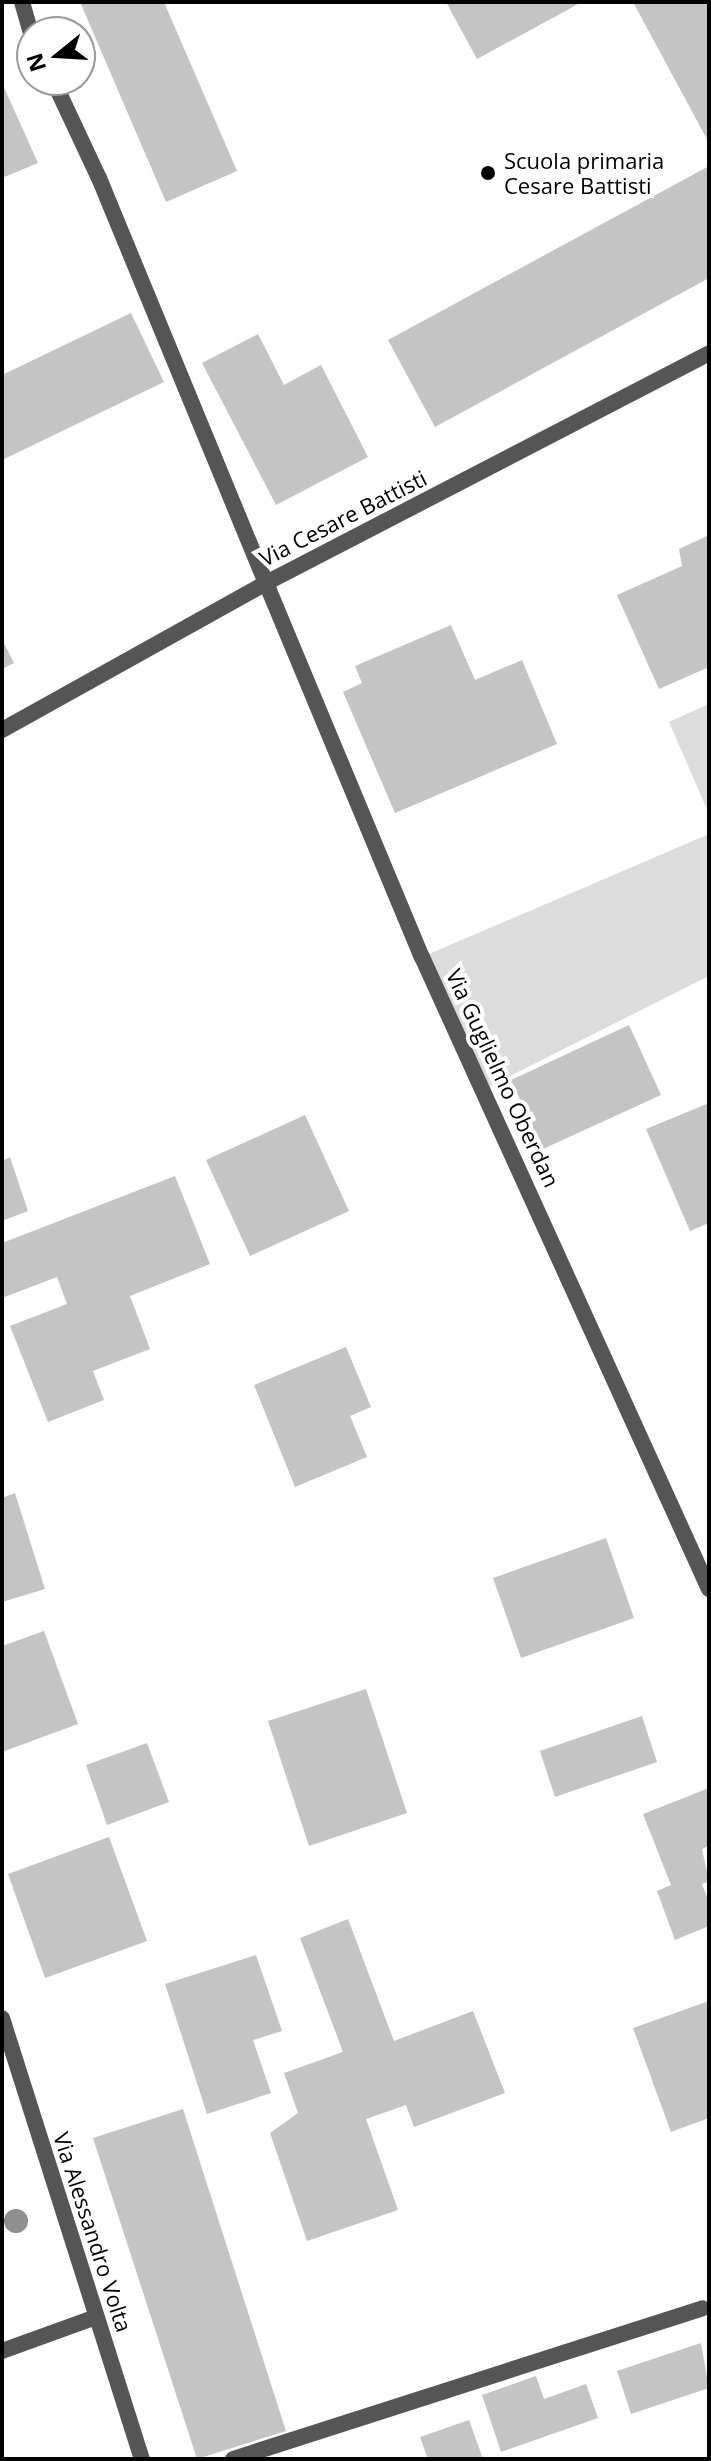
<!DOCTYPE html>
<style>
body{margin:0}
#map{position:relative;width:711px;height:2461px;overflow:hidden;background:#fff;font-family:"Open Sans",sans-serif}
div>[style]{position:absolute}
.green>*{inset:0;background:#dcdcdc}
.building>*{inset:0;background:#c4c4c4}
.service>*{height:16px;margin:-8px;padding:0 8px;transform-origin:8px;border-radius:8px;background:#555}
.minor>*{height:16px;margin:-8px;padding:0 8px;transform-origin:8px;border-radius:8px;background:#555}
.tertiary>*{height:16px;margin:-8px;padding:0 8px;transform-origin:8px;border-radius:8px;background:#555}
.trees>*{width:24px;height:24px;margin:-12px;border-radius:50%;background:#8f8f8f}
.dots>*{width:22px;height:22px;translate:-50% -50%;box-sizing:border-box;border:4px solid #fff;border-radius:50%}
span{translate:-50% -50%;white-space:nowrap;text-align:center;line-height:1.15;-webkit-text-stroke:8px #fff;paint-order:stroke}
.poi-label{font-size:22px;color:#000}
.left{translate:0 -50%;text-align:left}
.street-label{font-size:22px;color:#000}
.frame{position:absolute;inset:0;border:4px solid #000;pointer-events:none}
.north{position:absolute;left:16px;top:16px;width:80px;height:80px;box-sizing:border-box;background:#fff;border:2px solid #999;border-radius:50%;rotate:252deg;font-size:22px;font-weight:700;line-height:32px;text-align:center;color:#000}
.north::after{content:'';display:block;margin:auto;width:28px;height:36px;background:#000;clip-path:polygon(50% 0,100% 100%,50% 72%,0 100%)}
</style>
<div id="map">
<div class="green">
<i style="clip-path:polygon(709px 704px,709px 814px,669px 722px)"></i>
<i style="clip-path:polygon(709px 834px,709px 976px,486px 1088px,422px 957px)"></i>
</div>
<div class="building">
<i style="clip-path:polygon(80px 2px,164px 2px,237px 171px,166px 202px)"></i>
<i style="clip-path:polygon(446px 2px,582px 2px,477px 59px)"></i>
<i style="clip-path:polygon(633px 2px,709px 2px,709px 143px)"></i>
<i style="clip-path:polygon(2px 83px,38px 163px,2px 178px)"></i>
<i style="clip-path:polygon(709px 166px,709px 278px,435px 427px,388px 340px)"></i>
<i style="clip-path:polygon(131px 313px,164px 382px,2px 460px,2px 375px)"></i>
<i style="clip-path:polygon(258px 334px,284px 385px,321px 365px,368px 457px,276px 505px,202px 363px)"></i>
<i style="clip-path:polygon(709px 535px,709px 667px,659px 689px,617px 595px,682px 566px,679px 549px)"></i>
<i style="clip-path:polygon(451px 625px,475px 680px,522px 660px,557px 744px,395px 813px,343px 692px,362px 683px,355px 666px)"></i>
<i style="clip-path:polygon(2px 639px,14px 663px,2px 669px)"></i>
<i style="clip-path:polygon(629px 1025px,661px 1095px,543px 1149px,511px 1080px)"></i>
<i style="clip-path:polygon(709px 1103px,709px 1223px,690px 1231px,646px 1129px)"></i>
<i style="clip-path:polygon(305px 1115px,349px 1211px,250px 1256px,206px 1160px)"></i>
<i style="clip-path:polygon(10px 1157px,28px 1211px,2px 1221px,2px 1161px)"></i>
<i style="clip-path:polygon(175px 1176px,210px 1264px,130px 1296px,150px 1349px,93px 1371px,104px 1400px,48px 1422px,10px 1326px,67px 1304px,57px 1277px,2px 1298px,2px 1243px)"></i>
<i style="clip-path:polygon(346px 1347px,371px 1407px,350px 1416px,367px 1457px,295px 1487px,254px 1385px)"></i>
<i style="clip-path:polygon(15px 1493px,45px 1589px,2px 1602px,2px 1498px)"></i>
<i style="clip-path:polygon(606px 1538px,634px 1618px,521px 1658px,493px 1578px)"></i>
<i style="clip-path:polygon(44px 1631px,78px 1724px,2px 1752px,2px 1646px)"></i>
<i style="clip-path:polygon(366px 1689px,407px 1813px,309px 1846px,268px 1721px)"></i>
<i style="clip-path:polygon(642px 1716px,657px 1762px,555px 1797px,540px 1751px)"></i>
<i style="clip-path:polygon(147px 1743px,169px 1802px,107px 1825px,86px 1765px)"></i>
<i style="clip-path:polygon(709px 1788px,709px 1846px,702px 1849px,709px 1881px,702px 1884px,709px 1902px,709px 1926px,675px 1940px,657px 1891px,671px 1885px,643px 1814px)"></i>
<i style="clip-path:polygon(109px 1837px,147px 1941px,45px 1978px,8px 1874px)"></i>
<i style="clip-path:polygon(348px 1919px,394px 2041px,473px 2011px,505px 2093px,414px 2127px,406px 2105px,366px 2119px,398px 2210px,307px 2241px,270px 2133px,298px 2113px,284px 2073px,343px 2052px,300px 1938px)"></i>
<i style="clip-path:polygon(256px 1955px,282px 2031px,253px 2040px,271px 2093px,207px 2114px,165px 1984px)"></i>
<i style="clip-path:polygon(709px 2001px,709px 2118px,671px 2132px,633px 2028px)"></i>
<i style="clip-path:polygon(183px 2109px,286px 2431px,197px 2459px,93px 2138px)"></i>
<i style="clip-path:polygon(701px 2343px,709px 2388px,631px 2414px,617px 2371px)"></i>
<i style="clip-path:polygon(536px 2376px,544px 2399px,586px 2384px,598px 2418px,501px 2452px,482px 2395px)"></i>
<i style="clip-path:polygon(469px 2420px,483px 2459px,428px 2459px,420px 2437px)"></i>
</div>
<div class="service">
<i style="left:22px;top:2px;width:35px;rotate:74deg"></i>
<i style="left:53px;top:80px;width:108px;rotate:64.9deg"></i>
<i style="left:99px;top:178px;width:438px;rotate:67.6deg"></i>
<i style="left:233px;top:2459px;width:493px;rotate:-17.8deg"></i>
</div>
<div class="minor">
<i style="left:266px;top:583px;width:405px;rotate:67.4deg"></i>
<i style="left:422px;top:957px;width:694px;rotate:65.58deg"></i>
<i style="left:2px;top:2351px;width:100px;rotate:-19.9deg"></i>
</div>
<div class="tertiary">
<i style="left:2px;top:730px;width:302px;rotate:-29.1deg"></i>
<i style="left:266px;top:583px;width:499px;rotate:-27.4deg"></i>
<i style="left:2px;top:2018px;width:463px;rotate:72.4deg"></i>
</div>
<div class="trees">
<i style="left:16px;top:2221px"></i>
</div>
<div class="dots">
<i style="left:488px;top:173px;background:#000"></i>
</div>
<div class="poi-label">
<span class="left" style="left:504px;top:173px">Scuola primaria<br>Cesare Battisti</span>
</div>
<div class="street-label">
<span style="left:343px;top:518px;rotate:-27deg">Via Cesare Battisti</span>
<span style="left:503px;top:1078px;rotate:65deg">Via Guglielmo Oberdan</span>
<span style="left:93px;top:2232px;rotate:72deg">Via Alessandro Volta</span>
</div>
<div class="frame"></div>
<div class="north">N</div>
</div>
